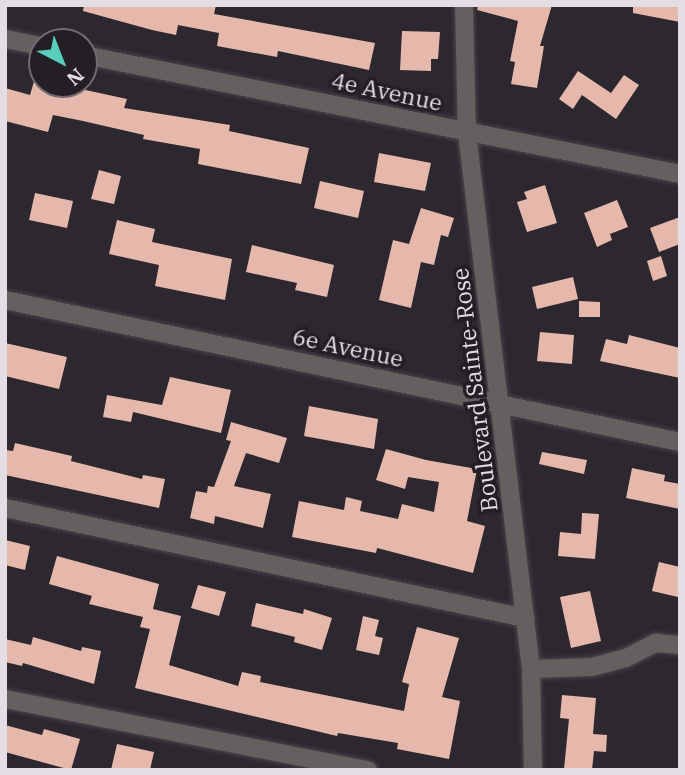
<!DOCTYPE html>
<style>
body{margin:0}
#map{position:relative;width:685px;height:775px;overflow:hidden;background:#2d282f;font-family:"IBM Plex Serif",serif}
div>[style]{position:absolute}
.building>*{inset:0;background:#e5b8ab}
.roads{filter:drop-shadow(0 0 2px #4a454c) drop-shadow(0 0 2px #4a454c)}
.minor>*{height:18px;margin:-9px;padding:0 9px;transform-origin:9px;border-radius:9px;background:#655f5f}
span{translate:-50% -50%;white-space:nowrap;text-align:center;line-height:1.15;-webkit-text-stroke:7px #241e25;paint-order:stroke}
.street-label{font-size:23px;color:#e2dee3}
.frame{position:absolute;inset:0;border:7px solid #e2dee3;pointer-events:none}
.north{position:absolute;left:28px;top:28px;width:70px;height:70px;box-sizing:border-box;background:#241e25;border:2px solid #706b71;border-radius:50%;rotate:138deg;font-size:19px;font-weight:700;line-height:28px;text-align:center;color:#e2dee3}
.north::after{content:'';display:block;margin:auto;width:24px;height:32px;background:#5acebd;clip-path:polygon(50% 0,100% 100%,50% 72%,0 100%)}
</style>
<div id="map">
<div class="building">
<i style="clip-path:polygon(84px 5px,216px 5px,214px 14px,375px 43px,369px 70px,278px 51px,277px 57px,217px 46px,219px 33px,178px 25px,176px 35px,152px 30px,83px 11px)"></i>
<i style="clip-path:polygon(478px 5px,552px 5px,540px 46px,544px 46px,537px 88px,511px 84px,515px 62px,510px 61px,518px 21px,477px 10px)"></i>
<i style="clip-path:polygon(633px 5px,680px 5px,680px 22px,633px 13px)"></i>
<i style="clip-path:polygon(402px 31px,440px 32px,438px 59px,431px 59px,431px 71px,400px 70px)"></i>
<i style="clip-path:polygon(578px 71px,611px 93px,624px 75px,639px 85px,616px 119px,582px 95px,573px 109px,559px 99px)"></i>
<i style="clip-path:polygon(35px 78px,42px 80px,42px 84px,67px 86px,127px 99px,124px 108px,230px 125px,229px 131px,309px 148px,301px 184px,198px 164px,200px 149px,143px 139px,144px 135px,83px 121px,53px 115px,48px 132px,5px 121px,5px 88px,30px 95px)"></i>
<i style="clip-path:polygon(379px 153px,431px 163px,425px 191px,374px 182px)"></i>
<i style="clip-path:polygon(99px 170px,121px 176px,114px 204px,91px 199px)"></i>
<i style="clip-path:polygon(320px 181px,364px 191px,358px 218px,314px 208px)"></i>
<i style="clip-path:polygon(545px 185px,557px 223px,527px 232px,517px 202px,527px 199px,524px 192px)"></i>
<i style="clip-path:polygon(35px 193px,73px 201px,67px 228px,29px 220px)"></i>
<i style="clip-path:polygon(617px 200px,628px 227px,610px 234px,612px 240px,597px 247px,584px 213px)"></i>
<i style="clip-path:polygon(421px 208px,454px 218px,448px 237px,441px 235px,434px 265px,421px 262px,411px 308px,379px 300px,393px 240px,409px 244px)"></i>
<i style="clip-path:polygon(680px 217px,680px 244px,659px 252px,650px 228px)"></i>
<i style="clip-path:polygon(117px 220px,155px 229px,152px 242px,232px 259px,225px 300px,155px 286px,159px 265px,109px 254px)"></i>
<i style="clip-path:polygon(252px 245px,334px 265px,327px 297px,295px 290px,297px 283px,246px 272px)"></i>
<i style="clip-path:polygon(661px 256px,667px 276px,653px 281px,647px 261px)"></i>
<i style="clip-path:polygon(573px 277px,578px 299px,537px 309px,532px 287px)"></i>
<i style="clip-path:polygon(579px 301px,600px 302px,600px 317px,579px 317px)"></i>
<i style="clip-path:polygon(540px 332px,574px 335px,572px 364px,537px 361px)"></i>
<i style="clip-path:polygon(629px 335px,680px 348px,680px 378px,600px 361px,606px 339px,627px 344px)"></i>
<i style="clip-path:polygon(5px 343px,67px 357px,59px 389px,5px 376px)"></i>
<i style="clip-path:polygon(170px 377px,231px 390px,221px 433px,133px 412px,131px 422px,103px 417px,107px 395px,162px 405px)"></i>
<i style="clip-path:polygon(309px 406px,378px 419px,374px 449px,304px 436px)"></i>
<i style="clip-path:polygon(231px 422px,287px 438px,279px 463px,246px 453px,234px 486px,271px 494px,263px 528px,215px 516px,214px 524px,190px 518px,196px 491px,207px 493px,208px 486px,214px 487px,231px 441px,226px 440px)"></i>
<i style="clip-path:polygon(15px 443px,72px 456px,71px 461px,142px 479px,143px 475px,165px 479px,159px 508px,5px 475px,5px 450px,13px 451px)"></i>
<i style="clip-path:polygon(386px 449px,426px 460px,477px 469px,467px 521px,485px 526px,473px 573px,377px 548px,376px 553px,292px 537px,299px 501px,344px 510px,346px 497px,362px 501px,360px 511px,398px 519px,402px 504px,434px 512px,439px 482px,408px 477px,405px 489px,376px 480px)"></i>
<i style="clip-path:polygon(542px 452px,587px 460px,584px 474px,539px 464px)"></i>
<i style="clip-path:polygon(632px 468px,665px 475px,664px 481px,680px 484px,680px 509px,626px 498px)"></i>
<i style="clip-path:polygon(582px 513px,599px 514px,595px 559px,558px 556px,560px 532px,581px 534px)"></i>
<i style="clip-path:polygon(5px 540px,30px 546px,25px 570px,5px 565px)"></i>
<i style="clip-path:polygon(57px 556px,159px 584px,153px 609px,181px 616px,169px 665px,238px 686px,242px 672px,261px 676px,260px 682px,404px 711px,409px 684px,402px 682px,417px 627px,459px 638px,442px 697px,460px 701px,449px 759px,397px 749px,398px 743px,338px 733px,337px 736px,135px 688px,150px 629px,140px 627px,143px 617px,89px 604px,92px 596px,49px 584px)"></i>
<i style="clip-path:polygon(659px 562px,680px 567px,678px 597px,652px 591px)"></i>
<i style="clip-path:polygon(198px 585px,226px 592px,219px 616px,191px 608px)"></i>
<i style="clip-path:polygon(590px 591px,601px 641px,571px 648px,560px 597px)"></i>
<i style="clip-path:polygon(256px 603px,303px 614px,304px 609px,332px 618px,322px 650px,294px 642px,295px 637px,251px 626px)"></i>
<i style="clip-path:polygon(363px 616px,379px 620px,375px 636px,383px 638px,379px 655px,356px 650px)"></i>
<i style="clip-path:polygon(33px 637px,81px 651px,82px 647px,101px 651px,94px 684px,23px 663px,22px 666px,5px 662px,5px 639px,31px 645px)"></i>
<i style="clip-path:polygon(562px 695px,596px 698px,593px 734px,607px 735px,606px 752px,594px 751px,592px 770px,564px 769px,569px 719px,560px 718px)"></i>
<i style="clip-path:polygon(5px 725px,42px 735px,44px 729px,80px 739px,71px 770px,5px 752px)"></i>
<i style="clip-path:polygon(117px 744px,154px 752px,150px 770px,111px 770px)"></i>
</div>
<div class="roads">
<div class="minor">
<i style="left:464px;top:5px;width:128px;rotate:88.7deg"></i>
<i style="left:467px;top:133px;width:540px;rotate:83.19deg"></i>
<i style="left:531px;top:669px;width:101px;rotate:88.9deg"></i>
<i style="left:5px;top:39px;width:38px;rotate:11deg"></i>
<i style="left:84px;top:55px;width:608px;rotate:11.29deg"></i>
<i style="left:5px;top:300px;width:690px;rotate:11.88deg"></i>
<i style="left:5px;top:508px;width:532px;rotate:11.94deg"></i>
<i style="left:531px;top:669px;width:61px;rotate:-1.9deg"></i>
<i style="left:592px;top:667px;width:35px;rotate:-15deg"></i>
<i style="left:626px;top:658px;width:34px;rotate:-27deg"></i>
<i style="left:656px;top:643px;width:24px;rotate:5deg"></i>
<i style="left:5px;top:699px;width:370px;rotate:11.1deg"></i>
</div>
</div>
<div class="street-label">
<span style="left:387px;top:91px;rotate:12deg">4e Avenue</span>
<span style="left:348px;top:347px;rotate:12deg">6e Avenue</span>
<span style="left:474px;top:390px;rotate:-97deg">Boulevard Sainte-Rose</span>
</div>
<div class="frame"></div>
<div class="north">N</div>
</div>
